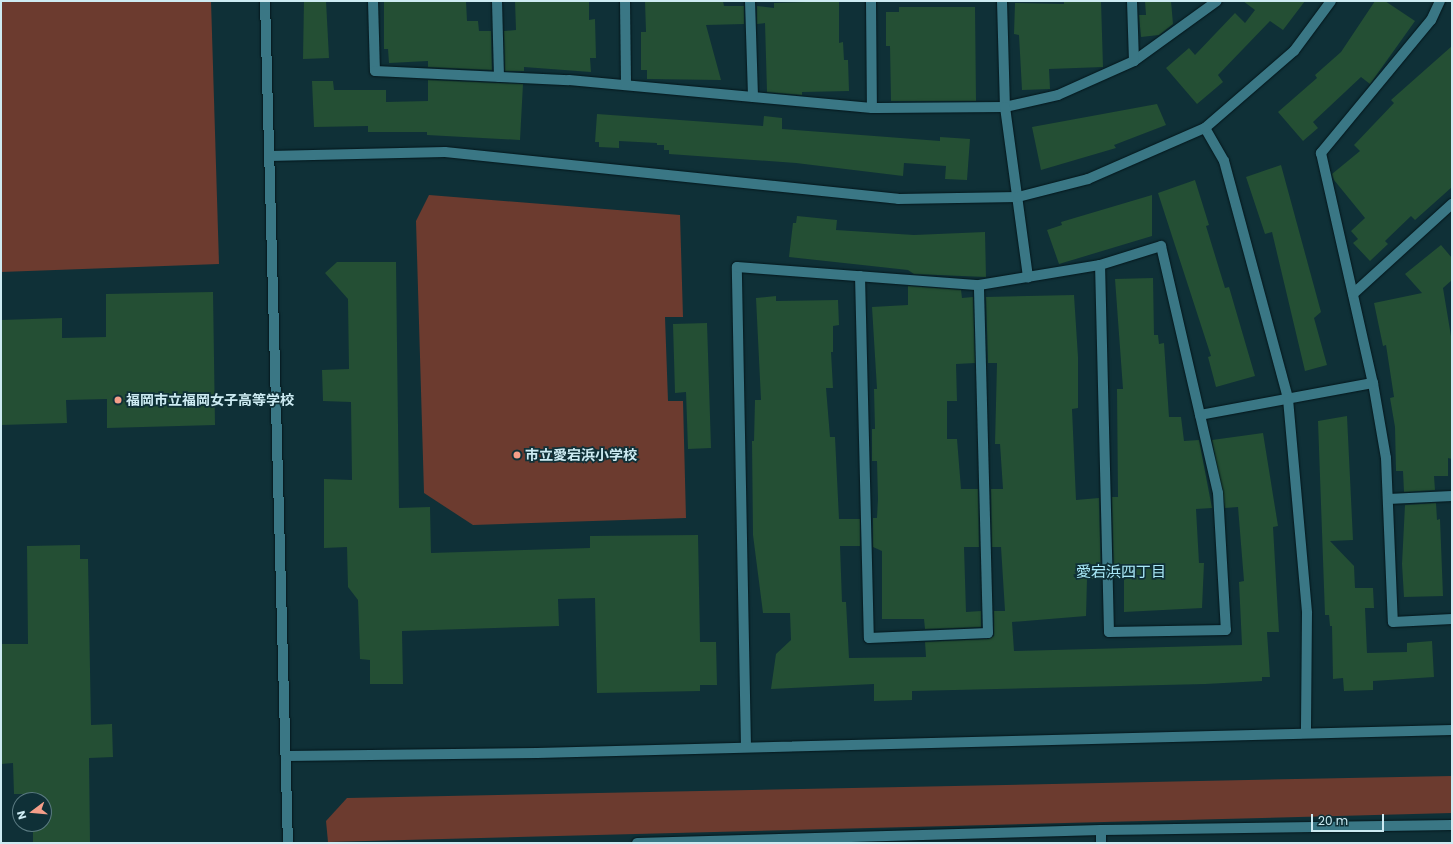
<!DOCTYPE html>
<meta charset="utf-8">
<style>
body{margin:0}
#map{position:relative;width:1453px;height:844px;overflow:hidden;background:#0f3037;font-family:Poppins,"Noto Sans JP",sans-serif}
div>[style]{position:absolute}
.green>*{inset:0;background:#6c3b2f}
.building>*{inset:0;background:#244f34}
.roads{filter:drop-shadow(0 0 1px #04161b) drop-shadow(0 0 1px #04161b)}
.minor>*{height:10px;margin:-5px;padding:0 5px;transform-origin:5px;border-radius:5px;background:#3a7785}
.tertiary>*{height:10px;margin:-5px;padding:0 5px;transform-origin:5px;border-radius:5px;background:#3a7785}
.dots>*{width:11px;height:11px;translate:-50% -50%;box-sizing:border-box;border:2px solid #0f3037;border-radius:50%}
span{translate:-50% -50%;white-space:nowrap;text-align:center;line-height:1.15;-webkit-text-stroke:3.5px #0f3037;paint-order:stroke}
.poi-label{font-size:14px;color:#cdebf2;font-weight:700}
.left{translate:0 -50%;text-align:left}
.neighbourhood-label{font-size:15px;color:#a9e8f7}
.frame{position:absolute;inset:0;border:2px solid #cdebf2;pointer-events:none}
.north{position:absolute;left:12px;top:792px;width:40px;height:40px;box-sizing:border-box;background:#0f3037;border:1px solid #5b7b82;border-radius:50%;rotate:254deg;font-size:11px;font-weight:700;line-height:16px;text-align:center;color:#cdebf2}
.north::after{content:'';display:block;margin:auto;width:14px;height:18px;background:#f49e89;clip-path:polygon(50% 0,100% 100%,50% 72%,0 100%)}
.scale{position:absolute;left:1311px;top:814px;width:73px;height:18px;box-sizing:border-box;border:2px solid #cdebf2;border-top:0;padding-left:5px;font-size:12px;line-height:14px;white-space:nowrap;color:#cdebf2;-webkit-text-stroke:3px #0f3037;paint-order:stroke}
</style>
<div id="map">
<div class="green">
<i style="clip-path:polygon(1px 1px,211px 1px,219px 264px,1px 272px)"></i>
<i style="clip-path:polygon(429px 195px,680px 215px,683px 317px,665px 317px,668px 401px,683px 401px,686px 518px,473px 525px,424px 493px,416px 221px)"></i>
<i style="clip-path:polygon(1452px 776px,1452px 813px,328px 842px,326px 821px,347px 798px)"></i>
</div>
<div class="building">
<i style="clip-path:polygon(304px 1px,326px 1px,329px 58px,303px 59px)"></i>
<i style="clip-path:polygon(384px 1px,466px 1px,467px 21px,478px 21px,479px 31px,491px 31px,492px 70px,428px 67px,428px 61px,389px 63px,388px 49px,384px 49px)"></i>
<i style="clip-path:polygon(515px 1px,589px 1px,589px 20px,595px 19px,596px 58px,590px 58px,591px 72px,524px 67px,524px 71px,505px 71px,504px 31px,516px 30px)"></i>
<i style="clip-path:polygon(645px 1px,723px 1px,724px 6px,744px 6px,744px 24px,706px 25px,721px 80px,647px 79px,647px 70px,641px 70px,641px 32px,646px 32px)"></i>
<i style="clip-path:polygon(839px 1px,839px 43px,843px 42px,844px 60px,848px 60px,849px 91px,802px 92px,802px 95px,767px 92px,765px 23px,757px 24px,757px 6px,774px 8px,774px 3px)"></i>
<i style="clip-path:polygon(1064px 1px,1101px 1px,1103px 67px,1049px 69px,1050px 89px,1022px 90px,1019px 35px,1014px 34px,1015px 3px,1064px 4px)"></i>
<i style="clip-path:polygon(1145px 1px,1171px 1px,1173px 24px,1159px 35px,1141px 37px,1139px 15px,1146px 15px)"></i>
<i style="clip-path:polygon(1243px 1px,1305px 1px,1283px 30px,1270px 21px,1218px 75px,1223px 82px,1197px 104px,1166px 68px,1189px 48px,1195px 55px,1235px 13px,1245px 23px,1255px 10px)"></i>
<i style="clip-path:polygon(1375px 1px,1385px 1px,1415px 21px,1370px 84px,1361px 77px,1313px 122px,1318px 128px,1303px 141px,1278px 112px,1317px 78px,1315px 75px,1341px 52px)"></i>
<i style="clip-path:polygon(899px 7px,975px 7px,976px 101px,891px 101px,890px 46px,886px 46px,886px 12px,899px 12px)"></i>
<i style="clip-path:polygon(1452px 46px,1452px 187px,1415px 220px,1411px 216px,1385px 241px,1388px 244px,1370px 261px,1353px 243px,1358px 239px,1351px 231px,1365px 218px,1334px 180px,1332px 174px,1360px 151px,1354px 145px,1394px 103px,1391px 100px)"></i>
<i style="clip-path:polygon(428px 80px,523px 84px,520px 140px,427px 135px,427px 132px,368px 132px,368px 126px,314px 127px,312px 81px,333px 81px,334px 90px,386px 90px,386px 102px,428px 101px)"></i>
<i style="clip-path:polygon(1157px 104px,1166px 125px,1114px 145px,1116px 148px,1041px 170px,1032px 127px)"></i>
<i style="clip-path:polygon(597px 114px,763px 126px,764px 116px,782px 118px,782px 129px,940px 141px,940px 137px,970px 139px,967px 180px,945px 179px,946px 166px,904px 163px,903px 176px,796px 163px,669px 154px,669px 150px,664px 150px,664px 145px,657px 145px,657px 143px,619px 141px,619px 148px,599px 147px,599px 142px,595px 142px)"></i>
<i style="clip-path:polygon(1281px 165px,1321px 312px,1314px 318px,1327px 365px,1305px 371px,1272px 232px,1265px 234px,1246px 177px)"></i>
<i style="clip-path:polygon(1195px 180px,1209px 225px,1206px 226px,1225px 288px,1229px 287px,1255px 376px,1216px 387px,1208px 357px,1211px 356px,1158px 193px)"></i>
<i style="clip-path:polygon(1152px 195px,1152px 236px,1059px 264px,1047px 230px,1062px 225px,1061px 222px)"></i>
<i style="clip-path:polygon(797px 216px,837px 220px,836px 230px,914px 235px,985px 232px,986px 277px,914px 274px,908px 270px,789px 257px,793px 223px,796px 223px)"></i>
<i style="clip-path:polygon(1441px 245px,1452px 258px,1452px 280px,1443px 288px,1452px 342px,1452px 459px,1448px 458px,1448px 476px,1434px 476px,1435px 490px,1404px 492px,1403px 471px,1396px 471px,1395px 427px,1390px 398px,1394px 397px,1386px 345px,1383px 346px,1374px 303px,1422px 293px,1405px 274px)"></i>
<i style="clip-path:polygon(337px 262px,396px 262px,399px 508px,430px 507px,431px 553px,590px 548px,590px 536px,698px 535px,700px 642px,716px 642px,717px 685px,700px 685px,700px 691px,597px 693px,595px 598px,558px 599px,559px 626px,402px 631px,403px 684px,370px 684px,370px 660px,360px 659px,358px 600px,348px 587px,347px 547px,324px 548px,324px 479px,352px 480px,351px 402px,323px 401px,322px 370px,349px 369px,348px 299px,325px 273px)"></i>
<i style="clip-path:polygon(1153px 278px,1154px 335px,1158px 335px,1159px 344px,1164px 343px,1169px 417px,1181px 417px,1184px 441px,1199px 440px,1212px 508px,1196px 509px,1199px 563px,1204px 563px,1202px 608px,1124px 612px,1124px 578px,1114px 578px,1112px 497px,1118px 497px,1117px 389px,1123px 389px,1115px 279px)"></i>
<i style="clip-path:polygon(908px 286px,961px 290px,962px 298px,973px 297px,975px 363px,956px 364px,957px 401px,947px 401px,947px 439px,957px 439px,961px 489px,978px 489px,979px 547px,964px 547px,966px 612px,981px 611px,981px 627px,925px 629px,924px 619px,882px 619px,882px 551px,873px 547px,873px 518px,877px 518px,878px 499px,877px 461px,872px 461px,872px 429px,875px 429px,874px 389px,877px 389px,872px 307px,908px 305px)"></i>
<i style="clip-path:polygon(213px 292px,215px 425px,107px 428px,107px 399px,66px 400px,67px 423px,1px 425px,1px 320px,62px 318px,62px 338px,106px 337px,106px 294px)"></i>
<i style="clip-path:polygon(1074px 295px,1078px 357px,1078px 408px,1072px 409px,1076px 500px,1099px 498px,1101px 579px,1087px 579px,1086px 616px,1012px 622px,1014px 651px,1242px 645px,1239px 582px,1244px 581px,1238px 507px,1225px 508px,1212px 440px,1263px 433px,1278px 526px,1273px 527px,1279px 632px,1267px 632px,1270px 677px,1262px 677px,1262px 681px,1205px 684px,912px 691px,912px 700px,874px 701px,874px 684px,771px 689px,776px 654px,791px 640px,790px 613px,763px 613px,753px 535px,752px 441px,754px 441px,755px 400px,761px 400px,756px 298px,776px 296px,776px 301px,838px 300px,839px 325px,833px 326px,833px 352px,831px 352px,833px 388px,826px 388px,830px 437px,835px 437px,839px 519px,860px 519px,860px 546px,840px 546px,842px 602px,846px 602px,849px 658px,926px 657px,925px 642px,988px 639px,994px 636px,994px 611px,1005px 611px,1001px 547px,992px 547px,991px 489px,1003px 489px,1000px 444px,995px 444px,997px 363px,988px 363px,986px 297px)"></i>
<i style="clip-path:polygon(707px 323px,711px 448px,688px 449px,686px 392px,675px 393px,673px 324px)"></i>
<i style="clip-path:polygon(1347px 416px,1353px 540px,1330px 541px,1354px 566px,1355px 588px,1373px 588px,1374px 608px,1365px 608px,1367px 653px,1407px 652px,1407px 643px,1432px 641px,1434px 677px,1373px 681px,1373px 690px,1344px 691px,1343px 678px,1333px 679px,1332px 626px,1330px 626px,1329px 615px,1325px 615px,1318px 421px)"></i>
<i style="clip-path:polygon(1436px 503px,1437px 520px,1440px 519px,1443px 596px,1404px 597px,1402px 564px,1405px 505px)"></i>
<i style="clip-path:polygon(80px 545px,80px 559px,88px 559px,91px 725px,112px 724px,113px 757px,89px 758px,90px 843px,33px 843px,33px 824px,44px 824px,44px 800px,32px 800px,32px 794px,14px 794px,13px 763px,1px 764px,1px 644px,28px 644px,27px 546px)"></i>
</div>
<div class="roads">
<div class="minor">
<i style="left:373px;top:1px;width:70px;rotate:88.4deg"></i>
<i style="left:375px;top:71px;width:194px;rotate:2.7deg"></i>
<i style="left:569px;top:80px;width:304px;rotate:5.3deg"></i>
<i style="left:872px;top:108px;width:133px;rotate:-0.4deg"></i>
<i style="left:1005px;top:107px;width:54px;rotate:-12.8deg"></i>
<i style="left:1058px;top:95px;width:83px;rotate:-24.1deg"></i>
<i style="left:1134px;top:61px;width:102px;rotate:-35.9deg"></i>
<i style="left:497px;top:1px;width:76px;rotate:88.5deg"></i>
<i style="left:625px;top:1px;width:84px;rotate:89.3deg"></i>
<i style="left:750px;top:1px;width:96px;rotate:88.2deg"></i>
<i style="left:871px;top:1px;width:107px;rotate:89.5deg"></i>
<i style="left:1002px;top:1px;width:106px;rotate:88.4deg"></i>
<i style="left:1005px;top:107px;width:172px;rotate:82.3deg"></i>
<i style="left:1132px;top:1px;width:60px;rotate:88.1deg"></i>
<i style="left:1440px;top:1px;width:21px;rotate:115deg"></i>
<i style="left:1431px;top:20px;width:173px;rotate:129.6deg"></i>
<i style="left:1321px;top:153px;width:236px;rotate:77.3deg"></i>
<i style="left:1373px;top:383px;width:76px;rotate:80.2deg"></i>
<i style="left:1386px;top:458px;width:164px;rotate:87.6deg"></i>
<i style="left:1393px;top:622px;width:59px;rotate:-2.9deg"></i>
<i style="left:1205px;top:128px;width:38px;rotate:60deg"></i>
<i style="left:1224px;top:161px;width:246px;rotate:74.9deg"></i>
<i style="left:1288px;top:399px;width:215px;rotate:84.9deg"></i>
<i style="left:1307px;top:613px;width:120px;rotate:90.5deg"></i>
<i style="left:269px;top:156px;width:176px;rotate:-1.3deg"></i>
<i style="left:445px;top:152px;width:455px;rotate:5.9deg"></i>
<i style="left:898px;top:199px;width:120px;rotate:-1deg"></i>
<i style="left:1018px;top:197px;width:72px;rotate:-14.4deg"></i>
<i style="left:1088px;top:179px;width:128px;rotate:-23.6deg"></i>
<i style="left:1205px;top:128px;width:118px;rotate:-40.9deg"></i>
<i style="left:1294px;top:51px;width:62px;rotate:-53.5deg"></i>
<i style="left:1161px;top:246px;width:253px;rotate:77deg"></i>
<i style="left:1218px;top:493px;width:137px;rotate:86.7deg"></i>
<i style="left:1226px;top:630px;width:117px;rotate:179deg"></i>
<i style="left:1109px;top:632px;width:367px;rotate:-91.4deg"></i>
<i style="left:1100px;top:265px;width:64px;rotate:-17.3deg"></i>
<i style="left:860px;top:276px;width:362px;rotate:88.6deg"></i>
<i style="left:869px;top:638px;width:119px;rotate:-2.4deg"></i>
<i style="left:988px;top:633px;width:348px;rotate:-91.5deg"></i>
<i style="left:1353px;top:294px;width:134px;rotate:-42.3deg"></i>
<i style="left:1200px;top:415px;width:176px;rotate:-10.5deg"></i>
<i style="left:1388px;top:499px;width:64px;rotate:-2.7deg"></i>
<i style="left:746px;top:747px;width:480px;rotate:-91.1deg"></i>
<i style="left:737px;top:267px;width:243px;rotate:4.3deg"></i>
<i style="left:979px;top:285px;width:123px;rotate:-9.4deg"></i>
<i style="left:1101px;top:830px;width:13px;rotate:90deg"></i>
<i style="left:637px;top:843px;width:464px;rotate:-1.6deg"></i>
<i style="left:1101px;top:830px;width:351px;rotate:-0.8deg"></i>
</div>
<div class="tertiary">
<i style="left:265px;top:1px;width:842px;rotate:88.44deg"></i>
<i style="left:287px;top:756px;width:250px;rotate:-0.7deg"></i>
<i style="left:537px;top:753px;width:915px;rotate:-1.44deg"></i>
</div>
</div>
<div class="dots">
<i style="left:118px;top:400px;background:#f49e89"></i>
<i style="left:517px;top:455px;background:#f49e89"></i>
</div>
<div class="poi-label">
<span class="left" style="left:126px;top:400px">福岡市立福岡女子高等学校</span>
<span class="left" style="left:525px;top:455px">市立愛宕浜小学校</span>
</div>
<div class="neighbourhood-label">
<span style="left:1121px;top:572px">愛宕浜四丁目</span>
</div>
<div class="frame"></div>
<div class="north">N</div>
<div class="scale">20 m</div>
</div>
